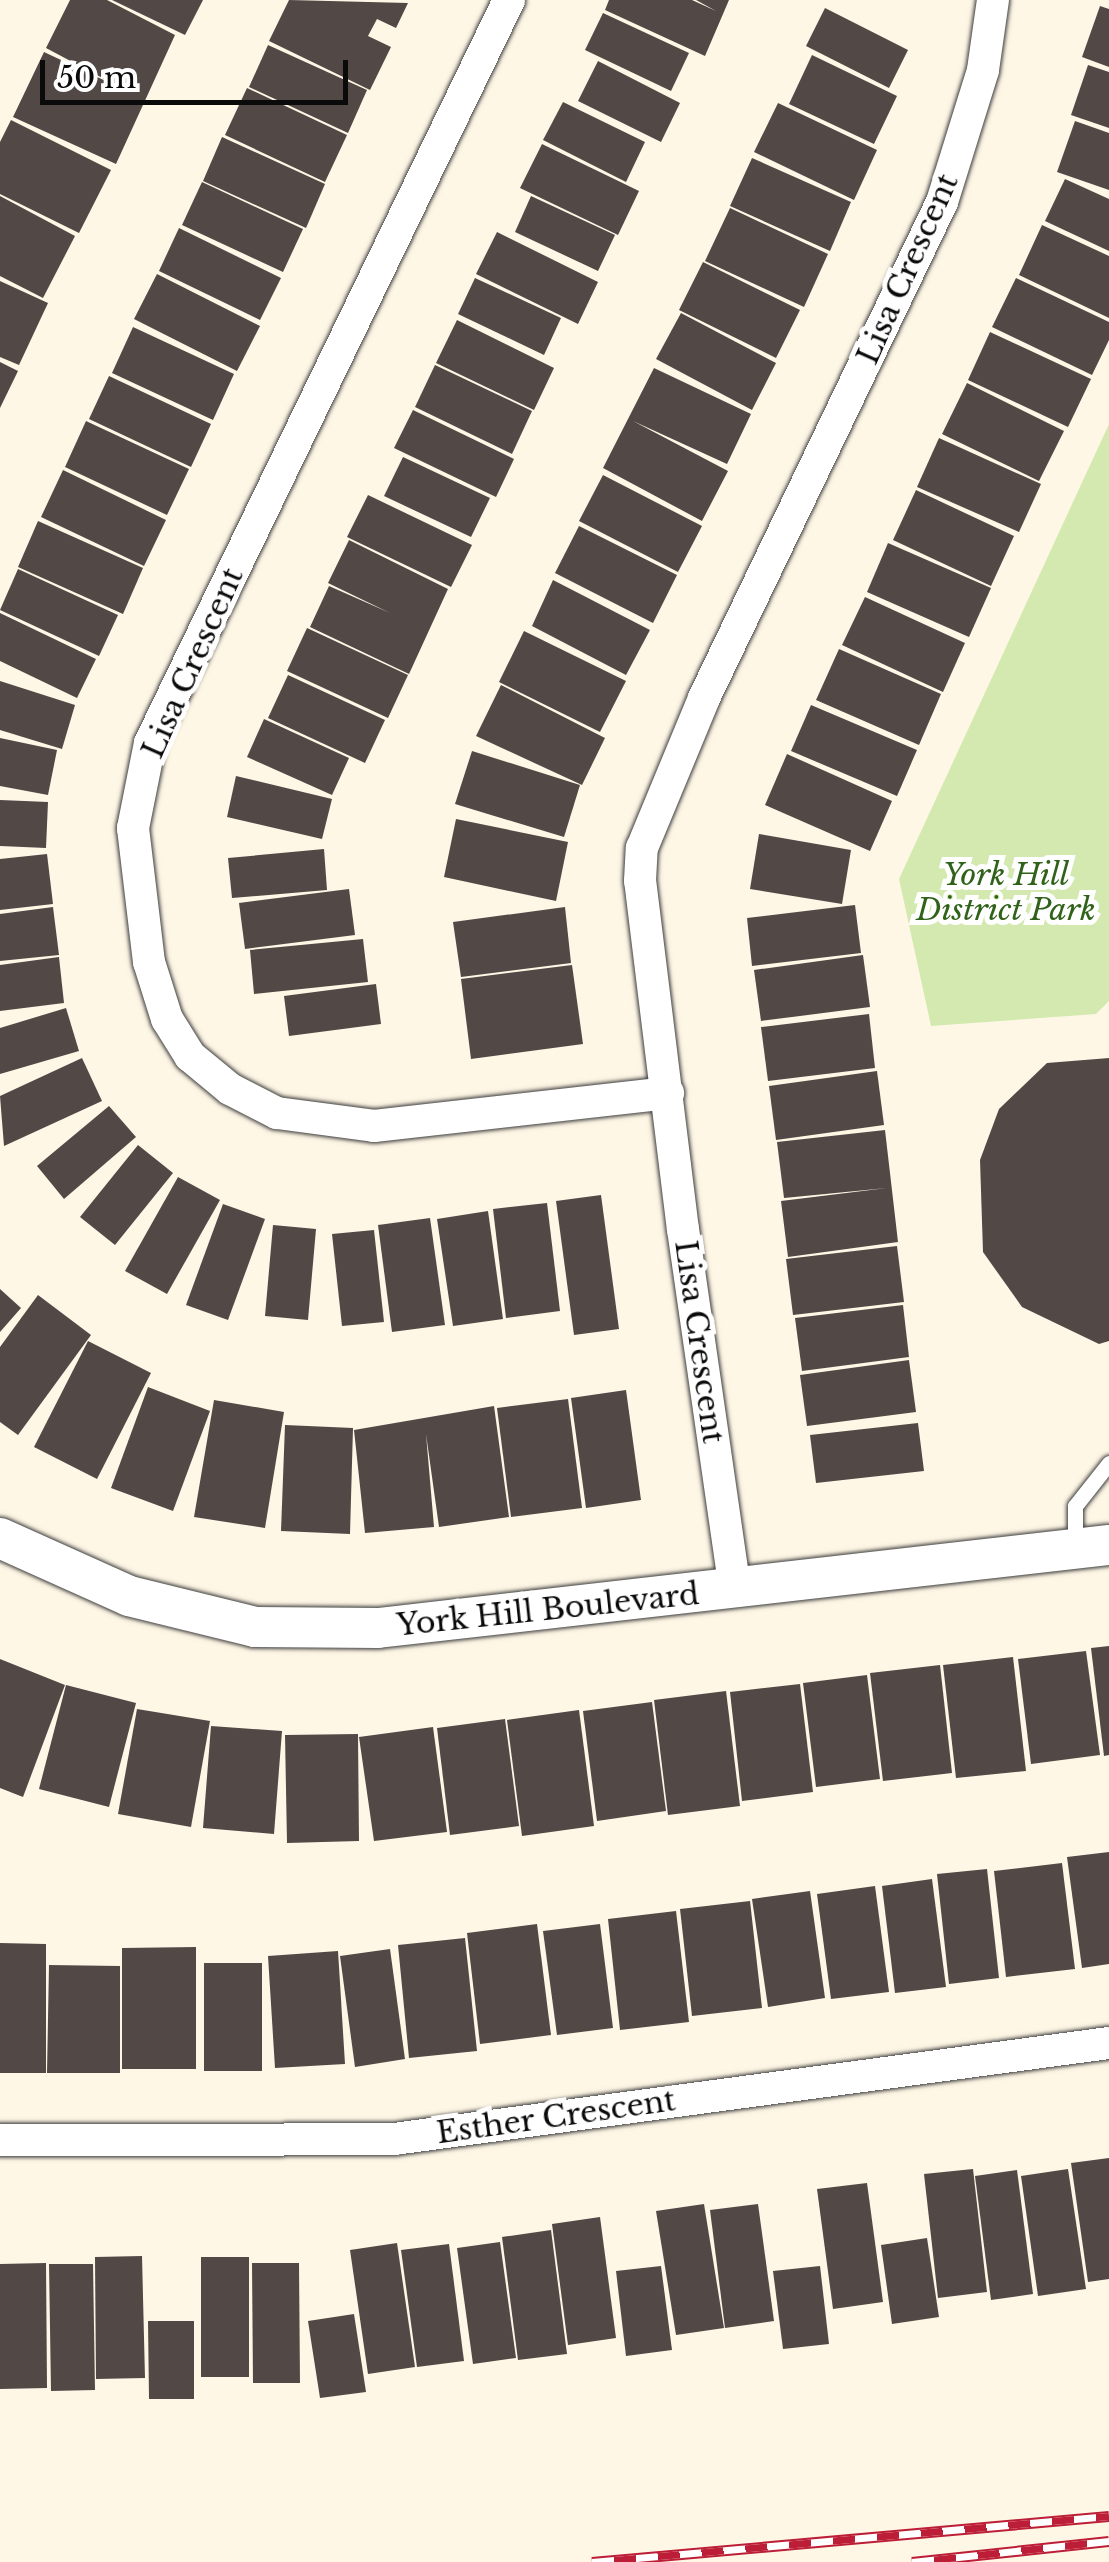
<!DOCTYPE html>
<style>
body{margin:0}
#map{position:relative;width:1109px;height:2562px;overflow:hidden;background:#fff7e6;font-family:"Libre Baskerville",serif}
div>[style]{position:absolute}
.green>*{inset:0;background:#d4e9b0}
.building>*{inset:0;background:#524946}
.roads{filter:drop-shadow(0 0 2px #3d3d3d) drop-shadow(0 0 2px #3d3d3d)}
.service>*{height:15px;margin:-7.5px;padding:0 7.5px;transform-origin:7.5px;border-radius:7.5px;background:#fff}
.minor>*{height:32px;margin:-16px;padding:0 16px;transform-origin:16px;border-radius:16px;background:#fff}
.tertiary>*{height:40px;margin:-20px;padding:0 20px;transform-origin:20px;border-radius:20px;background:#fff}
.rail>*{height:11px;margin-top:-5.5px;transform-origin:0;background:repeating-linear-gradient(90deg,#fff 0 22px,#bd1e37 0 44px);box-sizing:border-box;border-block:2px solid #bd1e37}
span{translate:-50% -50%;white-space:nowrap;text-align:center;line-height:1.15;-webkit-text-stroke:10px #fff;paint-order:stroke}
.street-label{font-size:30px;color:#0a0a0a}
.park-label{font-size:30px;color:#306219;font-style:italic}
.scale{position:absolute;left:40px;top:60px;width:308px;height:45px;box-sizing:border-box;border:5px solid #0a0a0a;border-top:0;padding-left:12px;font-size:30px;line-height:35px;white-space:nowrap;color:#0a0a0a;-webkit-text-stroke:8px #fff;paint-order:stroke}
</style>
<div id="map">
<div class="green">
<i style="clip-path:polygon(1109px 424px,1109px 1001px,1096px 1014px,931px 1026px,899px 879px)"></i>
</div>
<div class="building">
<i style="clip-path:polygon(70px 0,107px 0,175px 35px,116px 164px,13px 117px,44px 52px,127px 91px,46px 48px)"></i>
<i style="clip-path:polygon(112px 0,203px 0,185px 35px)"></i>
<i style="clip-path:polygon(289px 0,408px 3px,396px 28px,377px 19px,368px 36px,391px 47px,370px 90px,269px 41px)"></i>
<i style="clip-path:polygon(609px 0,692px 0,716px 11px,696px 0,729px 0,705px 56px,605px 10px)"></i>
<i style="clip-path:polygon(1100px 6px,1109px 9px,1109px 67px,1082px 57px)"></i>
<i style="clip-path:polygon(825px 8px,908px 50px,889px 88px,806px 46px)"></i>
<i style="clip-path:polygon(603px 13px,689px 53px,671px 91px,585px 50px)"></i>
<i style="clip-path:polygon(268px 45px,367px 90px,348px 133px,249px 87px)"></i>
<i style="clip-path:polygon(812px 55px,897px 96px,874px 144px,789px 104px)"></i>
<i style="clip-path:polygon(598px 61px,680px 103px,661px 142px,578px 101px)"></i>
<i style="clip-path:polygon(1088px 65px,1109px 72px,1109px 128px,1071px 115px)"></i>
<i style="clip-path:polygon(247px 88px,347px 135px,325px 182px,225px 135px)"></i>
<i style="clip-path:polygon(563px 102px,645px 142px,626px 182px,543px 140px)"></i>
<i style="clip-path:polygon(778px 103px,877px 150px,854px 200px,754px 152px)"></i>
<i style="clip-path:polygon(11px 120px,111px 170px,79px 233px,0 194px,0 142px)"></i>
<i style="clip-path:polygon(1075px 121px,1109px 133px,1109px 190px,1057px 172px)"></i>
<i style="clip-path:polygon(222px 137px,325px 184px,306px 228px,203px 181px)"></i>
<i style="clip-path:polygon(542px 144px,639px 191px,618px 235px,520px 188px)"></i>
<i style="clip-path:polygon(752px 158px,851px 202px,830px 251px,730px 206px)"></i>
<i style="clip-path:polygon(1065px 179px,1109px 199px,1109px 251px,1045px 221px)"></i>
<i style="clip-path:polygon(202px 182px,303px 229px,283px 272px,182px 225px)"></i>
<i style="clip-path:polygon(0 196px,75px 236px,43px 298px,0 276px)"></i>
<i style="clip-path:polygon(531px 196px,615px 235px,598px 271px,515px 232px)"></i>
<i style="clip-path:polygon(730px 208px,828px 254px,804px 307px,705px 261px)"></i>
<i style="clip-path:polygon(1042px 225px,1109px 256px,1109px 318px,1019px 275px)"></i>
<i style="clip-path:polygon(179px 228px,281px 278px,260px 320px,159px 271px)"></i>
<i style="clip-path:polygon(497px 232px,598px 282px,578px 324px,476px 274px)"></i>
<i style="clip-path:polygon(703px 262px,800px 310px,776px 358px,679px 310px)"></i>
<i style="clip-path:polygon(157px 274px,260px 326px,237px 371px,134px 319px)"></i>
<i style="clip-path:polygon(475px 278px,561px 318px,544px 355px,458px 314px)"></i>
<i style="clip-path:polygon(1016px 278px,1109px 322px,1109px 340px,1092px 375px,992px 327px)"></i>
<i style="clip-path:polygon(0 281px,48px 303px,19px 365px,0 357px)"></i>
<i style="clip-path:polygon(681px 313px,776px 363px,752px 410px,656px 359px)"></i>
<i style="clip-path:polygon(457px 320px,554px 368px,534px 410px,436px 363px)"></i>
<i style="clip-path:polygon(133px 327px,234px 374px,213px 420px,112px 373px)"></i>
<i style="clip-path:polygon(990px 332px,1091px 379px,1068px 427px,968px 380px)"></i>
<i style="clip-path:polygon(0 362px,18px 371px,0 408px)"></i>
<i style="clip-path:polygon(435px 365px,532px 411px,512px 454px,415px 407px)"></i>
<i style="clip-path:polygon(654px 368px,751px 414px,727px 464px,633px 421px,728px 471px,702px 521px,603px 468px)"></i>
<i style="clip-path:polygon(109px 376px,211px 424px,191px 467px,89px 419px)"></i>
<i style="clip-path:polygon(967px 383px,1064px 431px,1039px 481px,942px 434px)"></i>
<i style="clip-path:polygon(413px 410px,514px 459px,496px 497px,394px 448px)"></i>
<i style="clip-path:polygon(86px 421px,189px 469px,167px 515px,65px 467px)"></i>
<i style="clip-path:polygon(939px 438px,1041px 484px,1019px 532px,917px 487px)"></i>
<i style="clip-path:polygon(403px 457px,490px 498px,471px 537px,384px 496px)"></i>
<i style="clip-path:polygon(63px 470px,166px 520px,144px 566px,41px 517px)"></i>
<i style="clip-path:polygon(603px 475px,702px 526px,678px 572px,579px 521px)"></i>
<i style="clip-path:polygon(916px 490px,1014px 536px,991px 586px,893px 540px)"></i>
<i style="clip-path:polygon(368px 495px,472px 545px,451px 587px,347px 537px)"></i>
<i style="clip-path:polygon(38px 521px,143px 568px,123px 614px,18px 567px)"></i>
<i style="clip-path:polygon(579px 526px,677px 575px,653px 623px,555px 573px)"></i>
<i style="clip-path:polygon(349px 540px,448px 589px,409px 674px,310px 627px,329px 586px,390px 613px,328px 583px)"></i>
<i style="clip-path:polygon(888px 543px,991px 588px,969px 637px,867px 592px)"></i>
<i style="clip-path:polygon(18px 569px,118px 615px,99px 656px,0 610px)"></i>
<i style="clip-path:polygon(553px 580px,650px 630px,626px 675px,532px 626px)"></i>
<i style="clip-path:polygon(865px 597px,965px 643px,943px 692px,842px 645px)"></i>
<i style="clip-path:polygon(0 613px,96px 659px,77px 698px,0 661px)"></i>
<i style="clip-path:polygon(307px 628px,408px 675px,388px 718px,287px 671px)"></i>
<i style="clip-path:polygon(524px 631px,626px 681px,600px 732px,499px 682px)"></i>
<i style="clip-path:polygon(839px 649px,941px 694px,919px 745px,816px 700px)"></i>
<i style="clip-path:polygon(288px 675px,385px 720px,365px 763px,268px 718px)"></i>
<i style="clip-path:polygon(0 681px,75px 705px,62px 749px,0 730px)"></i>
<i style="clip-path:polygon(501px 685px,605px 738px,582px 785px,476px 736px)"></i>
<i style="clip-path:polygon(811px 705px,917px 750px,897px 796px,791px 751px)"></i>
<i style="clip-path:polygon(264px 719px,349px 758px,332px 795px,247px 757px)"></i>
<i style="clip-path:polygon(0 738px,57px 750px,48px 795px,0 786px)"></i>
<i style="clip-path:polygon(472px 751px,580px 785px,564px 837px,455px 804px)"></i>
<i style="clip-path:polygon(787px 754px,892px 801px,870px 851px,765px 805px)"></i>
<i style="clip-path:polygon(236px 776px,332px 799px,322px 839px,227px 817px)"></i>
<i style="clip-path:polygon(0 800px,48px 802px,46px 848px,0 846px)"></i>
<i style="clip-path:polygon(456px 819px,568px 842px,556px 901px,444px 877px)"></i>
<i style="clip-path:polygon(759px 834px,851px 850px,842px 904px,750px 889px)"></i>
<i style="clip-path:polygon(324px 849px,327px 890px,232px 898px,228px 858px)"></i>
<i style="clip-path:polygon(47px 854px,53px 904px,0 910px,0 859px)"></i>
<i style="clip-path:polygon(349px 889px,355px 935px,245px 949px,239px 903px)"></i>
<i style="clip-path:polygon(855px 905px,861px 953px,752px 966px,747px 918px)"></i>
<i style="clip-path:polygon(53px 907px,59px 955px,0 961px,0 914px)"></i>
<i style="clip-path:polygon(565px 907px,571px 963px,461px 977px,453px 922px)"></i>
<i style="clip-path:polygon(363px 939px,368px 982px,254px 994px,250px 950px)"></i>
<i style="clip-path:polygon(863px 955px,870px 1007px,761px 1021px,754px 970px)"></i>
<i style="clip-path:polygon(59px 957px,64px 1003px,0 1011px,0 965px)"></i>
<i style="clip-path:polygon(572px 965px,583px 1044px,471px 1059px,461px 979px)"></i>
<i style="clip-path:polygon(376px 984px,381px 1024px,289px 1036px,284px 996px)"></i>
<i style="clip-path:polygon(66px 1008px,79px 1051px,0 1074px,0 1028px)"></i>
<i style="clip-path:polygon(869px 1014px,875px 1068px,768px 1081px,761px 1027px)"></i>
<i style="clip-path:polygon(82px 1058px,102px 1101px,4px 1146px,0 1096px)"></i>
<i style="clip-path:polygon(1109px 1058px,1109px 1341px,1099px 1344px,1022px 1307px,983px 1252px,980px 1160px,999px 1109px,1047px 1063px)"></i>
<i style="clip-path:polygon(877px 1071px,884px 1125px,776px 1140px,769px 1086px)"></i>
<i style="clip-path:polygon(109px 1106px,136px 1137px,64px 1199px,37px 1166px)"></i>
<i style="clip-path:polygon(885px 1130px,898px 1242px,788px 1257px,781px 1201px,887px 1188px,784px 1198px,777px 1142px)"></i>
<i style="clip-path:polygon(138px 1145px,173px 1173px,115px 1245px,80px 1217px)"></i>
<i style="clip-path:polygon(178px 1177px,220px 1200px,167px 1294px,125px 1271px)"></i>
<i style="clip-path:polygon(601px 1195px,619px 1329px,574px 1335px,556px 1201px)"></i>
<i style="clip-path:polygon(547px 1203px,560px 1311px,506px 1318px,493px 1209px)"></i>
<i style="clip-path:polygon(223px 1204px,265px 1219px,228px 1320px,186px 1305px)"></i>
<i style="clip-path:polygon(488px 1211px,503px 1319px,453px 1326px,437px 1219px)"></i>
<i style="clip-path:polygon(430px 1218px,445px 1325px,392px 1332px,378px 1225px)"></i>
<i style="clip-path:polygon(273px 1225px,316px 1229px,308px 1320px,265px 1316px)"></i>
<i style="clip-path:polygon(374px 1230px,384px 1322px,342px 1326px,332px 1234px)"></i>
<i style="clip-path:polygon(897px 1246px,904px 1302px,793px 1315px,786px 1259px)"></i>
<i style="clip-path:polygon(0 1289px,21px 1308px,0 1332px)"></i>
<i style="clip-path:polygon(38px 1295px,91px 1335px,18px 1435px,0 1422px,0 1347px)"></i>
<i style="clip-path:polygon(903px 1305px,909px 1357px,802px 1371px,795px 1318px)"></i>
<i style="clip-path:polygon(88px 1341px,151px 1373px,97px 1479px,34px 1447px)"></i>
<i style="clip-path:polygon(909px 1360px,916px 1412px,807px 1426px,800px 1375px)"></i>
<i style="clip-path:polygon(148px 1387px,210px 1411px,173px 1511px,111px 1488px)"></i>
<i style="clip-path:polygon(626px 1390px,641px 1500px,586px 1508px,571px 1398px)"></i>
<i style="clip-path:polygon(568px 1399px,582px 1508px,511px 1517px,497px 1408px)"></i>
<i style="clip-path:polygon(214px 1400px,284px 1412px,265px 1528px,194px 1517px)"></i>
<i style="clip-path:polygon(494px 1406px,509px 1517px,439px 1527px,426px 1434px,434px 1527px,365px 1533px,354px 1430px)"></i>
<i style="clip-path:polygon(918px 1423px,924px 1471px,816px 1483px,810px 1435px)"></i>
<i style="clip-path:polygon(285px 1425px,353px 1428px,350px 1534px,281px 1531px)"></i>
<i style="clip-path:polygon(1109px 1646px,1109px 1755px,1104px 1756px,1091px 1648px)"></i>
<i style="clip-path:polygon(1086px 1651px,1100px 1755px,1031px 1764px,1018px 1659px)"></i>
<i style="clip-path:polygon(1013px 1657px,1026px 1771px,956px 1778px,943px 1665px)"></i>
<i style="clip-path:polygon(0 1659px,65px 1685px,23px 1797px,0 1788px)"></i>
<i style="clip-path:polygon(940px 1665px,952px 1773px,883px 1781px,870px 1673px)"></i>
<i style="clip-path:polygon(867px 1675px,880px 1779px,816px 1787px,803px 1683px)"></i>
<i style="clip-path:polygon(800px 1684px,813px 1792px,742px 1801px,730px 1692px)"></i>
<i style="clip-path:polygon(66px 1685px,136px 1703px,109px 1807px,39px 1789px)"></i>
<i style="clip-path:polygon(726px 1691px,740px 1806px,668px 1815px,654px 1700px)"></i>
<i style="clip-path:polygon(652px 1702px,666px 1811px,597px 1821px,583px 1711px)"></i>
<i style="clip-path:polygon(137px 1709px,210px 1721px,191px 1827px,118px 1814px)"></i>
<i style="clip-path:polygon(579px 1710px,594px 1826px,522px 1836px,507px 1720px)"></i>
<i style="clip-path:polygon(505px 1719px,519px 1826px,450px 1835px,437px 1728px)"></i>
<i style="clip-path:polygon(211px 1726px,282px 1731px,274px 1834px,203px 1828px)"></i>
<i style="clip-path:polygon(433px 1727px,447px 1832px,374px 1841px,359px 1737px)"></i>
<i style="clip-path:polygon(358px 1734px,359px 1841px,287px 1843px,285px 1735px)"></i>
<i style="clip-path:polygon(1109px 1852px,1109px 1964px,1082px 1968px,1067px 1857px)"></i>
<i style="clip-path:polygon(1062px 1863px,1075px 1969px,1006px 1977px,994px 1871px)"></i>
<i style="clip-path:polygon(987px 1869px,999px 1978px,949px 1984px,937px 1874px)"></i>
<i style="clip-path:polygon(932px 1879px,946px 1987px,895px 1993px,882px 1886px)"></i>
<i style="clip-path:polygon(875px 1886px,889px 1992px,831px 1999px,817px 1894px)"></i>
<i style="clip-path:polygon(810px 1891px,825px 1998px,768px 2007px,752px 1899px)"></i>
<i style="clip-path:polygon(750px 1901px,762px 2008px,692px 2016px,680px 1909px)"></i>
<i style="clip-path:polygon(676px 1911px,689px 2022px,620px 2030px,608px 1919px)"></i>
<i style="clip-path:polygon(537px 1924px,551px 2035px,480px 2044px,467px 1933px)"></i>
<i style="clip-path:polygon(600px 1924px,613px 2028px,557px 2035px,543px 1931px)"></i>
<i style="clip-path:polygon(465px 1938px,477px 2051px,409px 2058px,398px 1945px)"></i>
<i style="clip-path:polygon(0 1943px,46px 1944px,46px 2073px,0 2073px)"></i>
<i style="clip-path:polygon(196px 1947px,196px 2069px,122px 2069px,122px 1948px)"></i>
<i style="clip-path:polygon(390px 1949px,405px 2059px,355px 2067px,340px 1956px)"></i>
<i style="clip-path:polygon(338px 1951px,345px 2064px,275px 2068px,268px 1956px)"></i>
<i style="clip-path:polygon(204px 1963px,262px 1963px,262px 2071px,204px 2071px)"></i>
<i style="clip-path:polygon(49px 1965px,120px 1966px,120px 2073px,47px 2073px)"></i>
<i style="clip-path:polygon(1109px 2158px,1109px 2279px,1088px 2282px,1071px 2163px)"></i>
<i style="clip-path:polygon(973px 2169px,987px 2292px,938px 2298px,924px 2174px)"></i>
<i style="clip-path:polygon(1068px 2169px,1086px 2289px,1038px 2296px,1021px 2176px)"></i>
<i style="clip-path:polygon(1017px 2170px,1033px 2294px,991px 2300px,975px 2176px)"></i>
<i style="clip-path:polygon(867px 2183px,883px 2302px,833px 2309px,817px 2189px)"></i>
<i style="clip-path:polygon(704px 2204px,724px 2328px,676px 2335px,656px 2211px)"></i>
<i style="clip-path:polygon(758px 2204px,774px 2321px,725px 2328px,710px 2210px)"></i>
<i style="clip-path:polygon(600px 2217px,616px 2338px,568px 2345px,552px 2224px)"></i>
<i style="clip-path:polygon(551px 2230px,567px 2354px,518px 2360px,502px 2237px)"></i>
<i style="clip-path:polygon(927px 2238px,939px 2317px,892px 2324px,881px 2245px)"></i>
<i style="clip-path:polygon(500px 2242px,516px 2358px,473px 2364px,457px 2248px)"></i>
<i style="clip-path:polygon(397px 2243px,415px 2367px,368px 2374px,350px 2250px)"></i>
<i style="clip-path:polygon(449px 2244px,464px 2361px,417px 2367px,401px 2250px)"></i>
<i style="clip-path:polygon(142px 2256px,145px 2378px,96px 2379px,95px 2257px)"></i>
<i style="clip-path:polygon(201px 2257px,249px 2257px,249px 2377px,201px 2377px)"></i>
<i style="clip-path:polygon(46px 2263px,47px 2388px,0 2389px,0 2264px)"></i>
<i style="clip-path:polygon(252px 2263px,299px 2263px,300px 2383px,253px 2383px)"></i>
<i style="clip-path:polygon(49px 2264px,93px 2264px,95px 2390px,51px 2391px)"></i>
<i style="clip-path:polygon(661px 2266px,672px 2350px,626px 2356px,616px 2271px)"></i>
<i style="clip-path:polygon(820px 2266px,829px 2344px,783px 2349px,773px 2271px)"></i>
<i style="clip-path:polygon(354px 2314px,366px 2392px,320px 2398px,308px 2321px)"></i>
<i style="clip-path:polygon(148px 2321px,194px 2321px,194px 2399px,149px 2399px)"></i>
</div>
<div class="roads">
<div class="service">
<i style="left:1075px;top:1547px;width:41px;rotate:-90deg"></i>
<i style="left:1075px;top:1506px;width:55px;rotate:-51.7deg"></i>
</div>
<div class="minor">
<i style="left:509px;top:0;width:825px;rotate:115.79deg"></i>
<i style="left:150px;top:743px;width:87px;rotate:101.3deg"></i>
<i style="left:133px;top:828px;width:135px;rotate:83.2deg"></i>
<i style="left:149px;top:962px;width:60px;rotate:72.5deg"></i>
<i style="left:167px;top:1019px;width:44px;rotate:58.1deg"></i>
<i style="left:190px;top:1056px;width:52px;rotate:39.5deg"></i>
<i style="left:230px;top:1089px;width:53px;rotate:27.1deg"></i>
<i style="left:277px;top:1113px;width:98px;rotate:7.6deg"></i>
<i style="left:374px;top:1126px;width:296px;rotate:-6.4deg"></i>
<i style="left:735px;top:1590px;width:364px;rotate:-98.2deg"></i>
<i style="left:683px;top:1230px;width:352px;rotate:-97deg"></i>
<i style="left:640px;top:881px;width:33px;rotate:-87deg"></i>
<i style="left:642px;top:848px;width:162px;rotate:-67.5deg"></i>
<i style="left:704px;top:698px;width:550px;rotate:-64.37deg"></i>
<i style="left:942px;top:202px;width:138px;rotate:-72.7deg"></i>
<i style="left:983px;top:70px;width:71px;rotate:-81.9deg"></i>
<i style="left:0;top:2140px;width:394px;rotate:-0.1deg"></i>
<i style="left:394px;top:2139px;width:721px;rotate:-7.65deg"></i>
</div>
<div class="tertiary">
<i style="left:0;top:1538px;width:141px;rotate:24.2deg"></i>
<i style="left:129px;top:1596px;width:130px;rotate:13.8deg"></i>
<i style="left:255px;top:1627px;width:123px;rotate:0.5deg"></i>
<i style="left:378px;top:1628px;width:736px;rotate:-6.48deg"></i>
</div>
</div>
<div class="rail">
<i style="left:592px;top:2562px;width:519px;rotate:-5.08deg"></i>
<i style="left:912px;top:2562px;width:198px;rotate:-6.1deg"></i>
</div>
<div class="street-label">
<span style="left:908px;top:269px;rotate:-66deg">Lisa Crescent</span>
<span style="left:193px;top:663px;rotate:-66deg">Lisa Crescent</span>
<span style="left:699px;top:1342px;rotate:82deg">Lisa Crescent</span>
<span style="left:548px;top:1610px;rotate:-6deg">York Hill Boulevard</span>
<span style="left:556px;top:2117px;rotate:-8deg">Esther Crescent</span>
</div>
<div class="park-label">
<span style="left:1006px;top:892px">York Hill<br>District Park</span>
</div>
<div class="scale">50 m</div>
</div>
